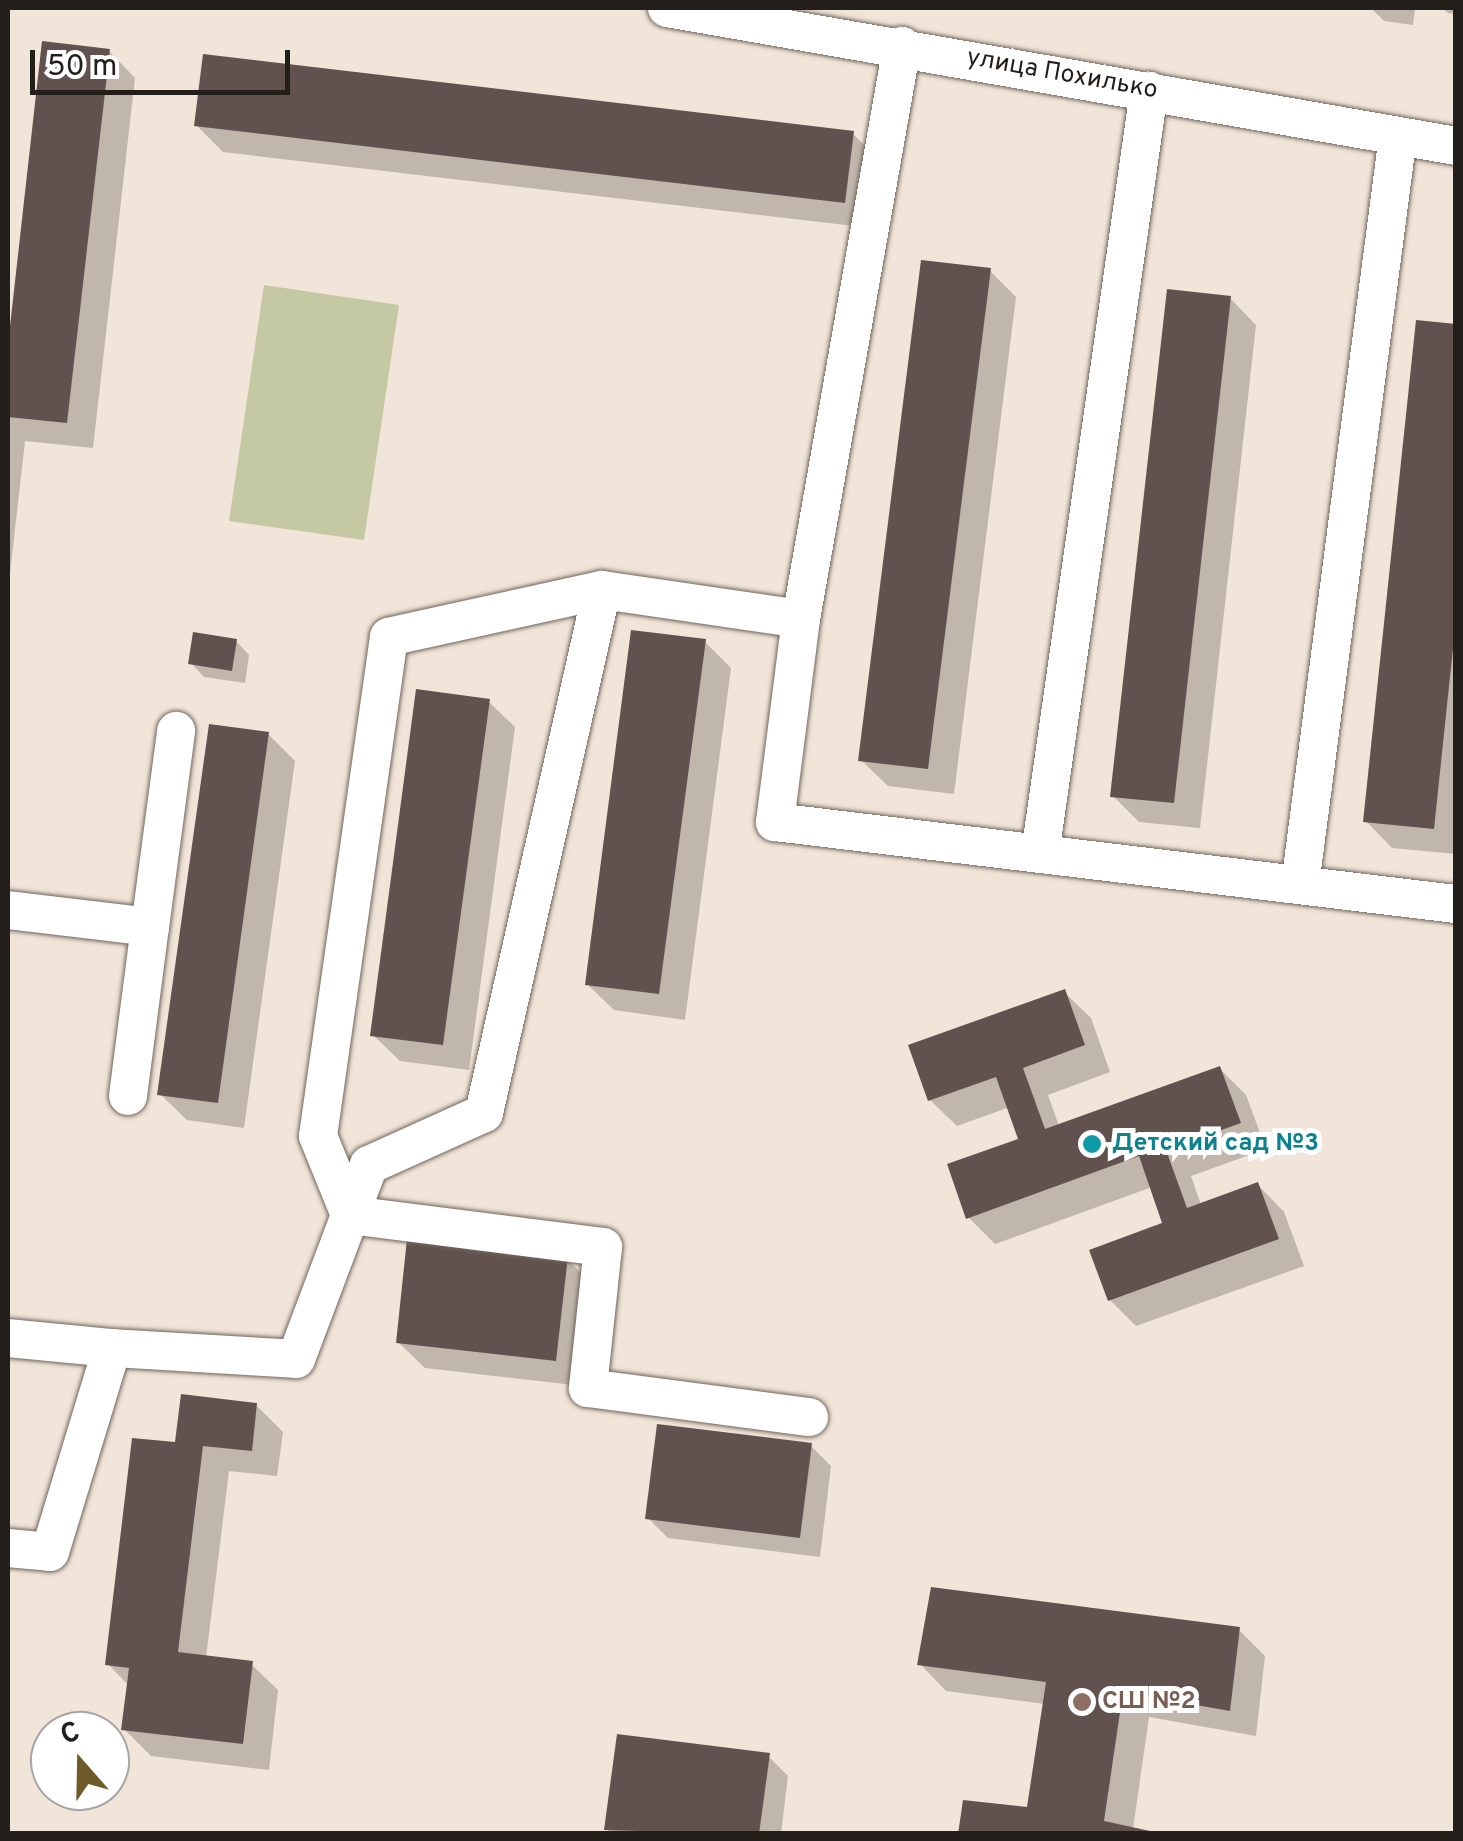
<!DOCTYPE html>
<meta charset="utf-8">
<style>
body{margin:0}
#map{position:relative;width:1463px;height:1841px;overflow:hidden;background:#f1e4d8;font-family:Overpass,sans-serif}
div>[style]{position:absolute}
.green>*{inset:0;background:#c4c8a3}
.shadow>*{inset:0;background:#0003}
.building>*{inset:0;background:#615250}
.roads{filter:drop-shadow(0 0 2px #70655b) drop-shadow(0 0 2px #70655b)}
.minor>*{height:38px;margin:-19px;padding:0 19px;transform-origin:19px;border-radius:19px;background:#fff}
.dots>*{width:28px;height:28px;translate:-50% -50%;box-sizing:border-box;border:5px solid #fff;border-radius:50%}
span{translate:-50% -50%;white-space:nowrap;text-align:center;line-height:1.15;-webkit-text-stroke:10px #fff;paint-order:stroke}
.street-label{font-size:25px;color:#231e1a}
.culture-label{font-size:25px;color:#0d838f;font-weight:700}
.left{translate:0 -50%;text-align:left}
.education-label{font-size:25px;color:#785e54;font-weight:700}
.frame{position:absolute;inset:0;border:10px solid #231e1a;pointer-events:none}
.north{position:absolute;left:30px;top:1711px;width:100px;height:100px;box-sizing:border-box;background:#fff;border:2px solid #a7a5a3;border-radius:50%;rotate:340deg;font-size:28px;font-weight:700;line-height:40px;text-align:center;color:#231e1a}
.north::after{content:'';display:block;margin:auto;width:35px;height:45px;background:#6f5b2a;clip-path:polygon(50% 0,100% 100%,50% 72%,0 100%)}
.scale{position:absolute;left:30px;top:50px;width:260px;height:45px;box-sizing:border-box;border:5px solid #231e1a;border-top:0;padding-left:12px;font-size:30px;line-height:35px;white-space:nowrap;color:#231e1a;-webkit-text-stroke:8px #fff;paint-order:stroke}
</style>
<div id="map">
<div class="green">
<i style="clip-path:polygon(264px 285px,399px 305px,364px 540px,229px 521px)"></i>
</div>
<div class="shadow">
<i style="clip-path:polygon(1371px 8px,1415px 8px,1413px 25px,1384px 21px)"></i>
<i style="clip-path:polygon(1442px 8px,1456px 8px,1456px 14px,1448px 13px)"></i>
<i style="clip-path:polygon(44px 44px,109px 51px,135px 78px,93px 448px,25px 441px,8px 591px,8px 366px)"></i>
<i style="clip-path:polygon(196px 125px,853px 134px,879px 160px,871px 228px,223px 152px)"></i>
<i style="clip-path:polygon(990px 271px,1016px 297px,954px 794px,888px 786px,861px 760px)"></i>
<i style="clip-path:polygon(1230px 298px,1256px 325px,1200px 828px,1139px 822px,1113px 796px)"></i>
<i style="clip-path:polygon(1456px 327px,1456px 854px,1392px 848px,1366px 821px)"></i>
<i style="clip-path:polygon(236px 641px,249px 655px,245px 683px,204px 677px,191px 663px)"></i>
<i style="clip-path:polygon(705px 642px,731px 668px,685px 1020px,614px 1010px,587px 984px)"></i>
<i style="clip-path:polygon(488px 701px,515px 727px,469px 1070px,400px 1061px,373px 1035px)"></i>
<i style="clip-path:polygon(268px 734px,295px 761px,244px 1128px,187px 1120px,160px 1094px)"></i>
<i style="clip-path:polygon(1064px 992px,1091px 1018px,1110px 1072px,1048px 1095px,1059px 1126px,1219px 1068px,1246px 1095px,1266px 1149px,1191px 1176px,1201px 1205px,1258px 1185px,1284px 1212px,1304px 1266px,1136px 1326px,1110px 1300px,1166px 1224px,1152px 1187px,995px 1244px,968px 1217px,1022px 1140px,1010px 1107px,957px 1126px,930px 1100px)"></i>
<i style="clip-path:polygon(567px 1259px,593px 1285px,582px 1386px,425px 1368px,398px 1342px)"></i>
<i style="clip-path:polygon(256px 1405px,283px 1432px,277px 1476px,229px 1471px,206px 1658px,251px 1664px,278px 1690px,269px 1770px,151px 1756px,124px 1729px,129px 1686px,108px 1664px,178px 1445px)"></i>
<i style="clip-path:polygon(811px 1446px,831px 1466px,820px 1557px,668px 1538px,648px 1518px)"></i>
<i style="clip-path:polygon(1239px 1630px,1265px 1656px,1256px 1736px,1149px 1717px,1133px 1829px,1029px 1810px,1045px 1704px,946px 1691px,920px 1664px)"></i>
<i style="clip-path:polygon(768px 1756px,788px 1776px,781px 1834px,611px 1834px,607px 1829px)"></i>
</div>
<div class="building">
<i style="clip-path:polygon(42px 41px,110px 49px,67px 423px,8px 417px,8px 344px)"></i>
<i style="clip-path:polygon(203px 54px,854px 131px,845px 203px,194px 126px)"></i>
<i style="clip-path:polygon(921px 260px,991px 268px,928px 769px,858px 761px)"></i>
<i style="clip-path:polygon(1167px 289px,1231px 296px,1174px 803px,1110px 797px)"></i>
<i style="clip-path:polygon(1416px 320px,1456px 324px,1456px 620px,1434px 829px,1363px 822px)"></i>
<i style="clip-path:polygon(631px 630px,706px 639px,659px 994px,585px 985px)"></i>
<i style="clip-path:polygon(193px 632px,237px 639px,232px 671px,188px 664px)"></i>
<i style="clip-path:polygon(416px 689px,490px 699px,443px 1045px,370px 1036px)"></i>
<i style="clip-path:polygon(209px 724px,269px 732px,218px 1103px,157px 1095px)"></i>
<i style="clip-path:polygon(1065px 989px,1085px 1045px,1023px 1068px,1045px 1129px,1220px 1066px,1241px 1123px,1166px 1150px,1187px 1208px,1258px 1182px,1279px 1239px,1108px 1301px,1089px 1250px,1162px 1223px,1139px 1156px,966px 1219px,947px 1164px,1018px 1139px,996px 1077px,928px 1101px,908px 1045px)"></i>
<i style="clip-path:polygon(407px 1239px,568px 1256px,556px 1361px,396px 1343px)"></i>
<i style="clip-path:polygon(181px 1394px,257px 1403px,252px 1451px,203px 1446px,178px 1652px,253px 1661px,243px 1744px,121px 1730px,129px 1668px,105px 1665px,132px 1438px,175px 1442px)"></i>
<i style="clip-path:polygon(657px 1424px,812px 1443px,800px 1538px,645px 1519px)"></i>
<i style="clip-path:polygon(931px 1587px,1240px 1627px,1230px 1711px,1123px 1692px,1104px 1821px,1164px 1834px,958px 1834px,963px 1800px,1027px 1807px,1046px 1682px,917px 1665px)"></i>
<i style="clip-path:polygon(617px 1734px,770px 1753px,759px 1834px,604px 1830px)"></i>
</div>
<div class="roads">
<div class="minor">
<i style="left:667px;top:8px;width:801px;rotate:9.92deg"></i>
<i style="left:602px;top:590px;width:218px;rotate:167.6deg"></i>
<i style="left:389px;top:637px;width:504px;rotate:98.1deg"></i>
<i style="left:318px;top:1136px;width:85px;rotate:67.9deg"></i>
<i style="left:350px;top:1215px;width:255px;rotate:7.2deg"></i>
<i style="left:603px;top:1247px;width:142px;rotate:96.1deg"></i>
<i style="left:588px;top:1388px;width:223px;rotate:7.5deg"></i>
<i style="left:801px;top:619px;width:205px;rotate:97.3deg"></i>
<i style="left:775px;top:822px;width:686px;rotate:6.87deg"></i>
<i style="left:1040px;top:854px;width:771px;rotate:-81.87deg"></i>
<i style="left:1300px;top:885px;width:755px;rotate:-82.55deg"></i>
<i style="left:8px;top:910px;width:143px;rotate:6.8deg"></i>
<i style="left:150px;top:927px;width:198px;rotate:-82.4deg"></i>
<i style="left:128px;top:1096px;width:170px;rotate:-82.6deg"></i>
<i style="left:8px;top:1338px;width:104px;rotate:5.5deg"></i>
<i style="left:8px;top:1548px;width:42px;rotate:5.4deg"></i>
<i style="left:50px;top:1552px;width:213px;rotate:-73.1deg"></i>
<i style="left:112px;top:1348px;width:184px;rotate:3.4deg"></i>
<i style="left:296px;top:1359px;width:207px;rotate:-69.4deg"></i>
<i style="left:369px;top:1165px;width:126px;rotate:-24.3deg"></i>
<i style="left:484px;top:1113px;width:536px;rotate:-77.29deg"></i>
<i style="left:602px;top:590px;width:201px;rotate:8.3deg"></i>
<i style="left:801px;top:619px;width:582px;rotate:-80deg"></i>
</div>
</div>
<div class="dots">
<i style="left:1092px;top:1144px;background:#0f9aa8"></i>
<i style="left:1082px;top:1702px;background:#8d6e63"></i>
</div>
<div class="street-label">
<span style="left:1062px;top:75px;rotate:10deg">улица Похилько</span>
</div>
<div class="culture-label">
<span class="left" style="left:1112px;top:1144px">Детский сад №3</span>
</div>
<div class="education-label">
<span class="left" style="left:1102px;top:1702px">СШ №2</span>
</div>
<div class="frame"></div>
<div class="north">С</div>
<div class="scale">50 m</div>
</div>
